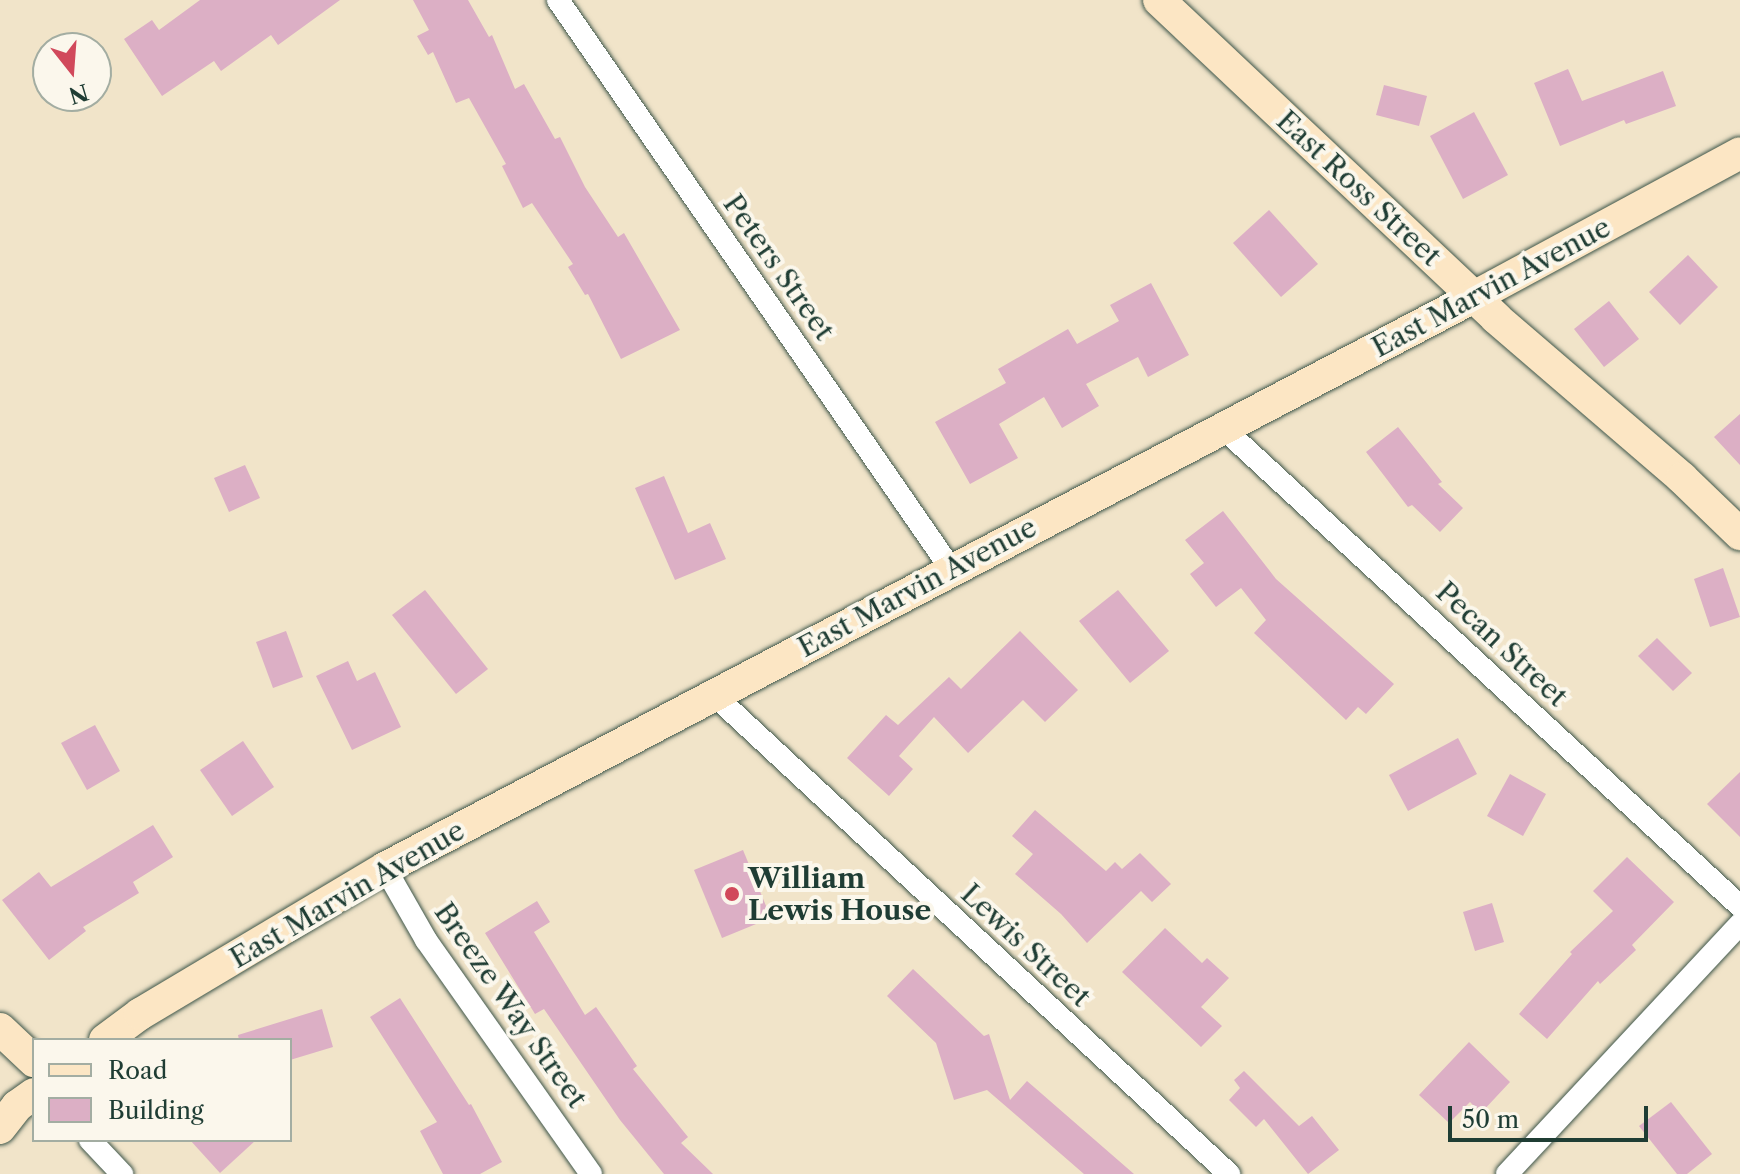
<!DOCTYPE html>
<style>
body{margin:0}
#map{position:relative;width:1740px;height:1174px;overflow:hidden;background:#f1e4c9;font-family:"Libre Caslon Text",serif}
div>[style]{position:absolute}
.building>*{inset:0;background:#dcafc5}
.roads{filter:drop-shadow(0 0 2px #3e564a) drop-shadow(0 0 2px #3e564a)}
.street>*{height:22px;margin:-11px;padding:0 11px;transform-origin:11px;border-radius:11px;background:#fff}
.secondary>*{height:32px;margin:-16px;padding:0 16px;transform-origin:16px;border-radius:16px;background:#fce6c4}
.dots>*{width:22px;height:22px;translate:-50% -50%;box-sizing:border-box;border:4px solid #fbf7ec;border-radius:50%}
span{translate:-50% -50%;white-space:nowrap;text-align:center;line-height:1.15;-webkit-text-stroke:8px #fbf7ec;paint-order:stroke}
.street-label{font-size:28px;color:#1f3d34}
.poi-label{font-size:28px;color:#1f3d34;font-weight:700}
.left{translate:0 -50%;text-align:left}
.legend{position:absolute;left:32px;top:1038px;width:260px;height:104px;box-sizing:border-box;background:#fbf7ec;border:2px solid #a3ada2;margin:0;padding:10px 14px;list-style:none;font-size:24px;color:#1f3d34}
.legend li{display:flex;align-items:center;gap:16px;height:40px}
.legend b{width:40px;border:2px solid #a3ada2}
.north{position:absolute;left:32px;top:32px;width:80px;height:80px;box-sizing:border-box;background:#fbf7ec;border:2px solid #a3ada2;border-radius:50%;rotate:163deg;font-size:22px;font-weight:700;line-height:32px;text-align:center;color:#1f3d34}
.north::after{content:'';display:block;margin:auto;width:28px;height:36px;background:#d1495b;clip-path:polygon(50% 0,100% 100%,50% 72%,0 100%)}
.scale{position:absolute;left:1448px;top:1106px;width:200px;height:36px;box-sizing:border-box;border:4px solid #1f3d34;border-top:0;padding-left:10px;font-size:24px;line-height:28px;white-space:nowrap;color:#1f3d34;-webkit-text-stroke:6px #fbf7ec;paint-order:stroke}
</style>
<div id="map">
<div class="building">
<i style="clip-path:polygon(200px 0,340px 0,278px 45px,271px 35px,221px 71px,214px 61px,162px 96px,124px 39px,152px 20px,159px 30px)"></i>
<i style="clip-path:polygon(413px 0,468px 0,489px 37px,492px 35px,515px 89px,524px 84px,555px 139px,560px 137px,585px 187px,618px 237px,624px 233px,680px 330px,621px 359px,588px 294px,585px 295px,568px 267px,573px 264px,532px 203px,523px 208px,502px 166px,506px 164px,469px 98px,456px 103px,433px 52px,428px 55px,417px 36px,429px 30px)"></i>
<i style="clip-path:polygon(1568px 69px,1582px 101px,1663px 71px,1676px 106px,1626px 124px,1624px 120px,1560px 146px,1534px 83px)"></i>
<i style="clip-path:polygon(1384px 85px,1427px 96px,1419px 126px,1376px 115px)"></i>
<i style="clip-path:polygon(1474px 112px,1508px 175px,1463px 199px,1430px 136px)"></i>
<i style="clip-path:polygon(1269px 210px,1318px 264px,1281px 297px,1233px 243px)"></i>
<i style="clip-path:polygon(1688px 255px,1718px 287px,1680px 325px,1649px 292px)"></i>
<i style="clip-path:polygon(1151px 283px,1189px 355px,1148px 377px,1138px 357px,1086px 384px,1099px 406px,1062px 428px,1044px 397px,999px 424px,1018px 458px,970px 484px,935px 422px,1006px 383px,998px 369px,1068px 329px,1077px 344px,1119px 321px,1110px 305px)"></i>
<i style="clip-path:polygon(1609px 301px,1639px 339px,1604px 367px,1574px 329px)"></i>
<i style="clip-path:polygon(1740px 414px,1740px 465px,1714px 437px)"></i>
<i style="clip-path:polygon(1398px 427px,1442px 482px,1438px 484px,1463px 508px,1440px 532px,1412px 505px,1408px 507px,1366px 452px)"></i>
<i style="clip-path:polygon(245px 465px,260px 498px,229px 512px,214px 478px)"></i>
<i style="clip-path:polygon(664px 476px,688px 533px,710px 523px,726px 559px,675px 580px,635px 488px)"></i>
<i style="clip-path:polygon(1223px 511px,1276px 579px,1394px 684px,1366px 714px,1358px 707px,1346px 720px,1254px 633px,1266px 620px,1241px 588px,1216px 607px,1190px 574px,1204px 563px,1185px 540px)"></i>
<i style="clip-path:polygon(1723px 568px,1740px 617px,1710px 627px,1694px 579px)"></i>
<i style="clip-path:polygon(425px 590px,488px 669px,456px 694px,392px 615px)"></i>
<i style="clip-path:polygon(1118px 590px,1169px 651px,1130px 683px,1079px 621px)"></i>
<i style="clip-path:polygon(286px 631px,303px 677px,273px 688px,256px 642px)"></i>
<i style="clip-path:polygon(1020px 631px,1078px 690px,1045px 722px,1023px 700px,968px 753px,934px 717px,899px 756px,913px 769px,889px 796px,847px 758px,886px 715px,898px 725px,949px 677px,961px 689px)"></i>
<i style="clip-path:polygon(1657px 638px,1692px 673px,1673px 691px,1638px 656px)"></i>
<i style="clip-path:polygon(348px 661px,357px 681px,375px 672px,401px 727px,352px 750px,316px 676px)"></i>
<i style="clip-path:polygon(95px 725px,120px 771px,87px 790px,61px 743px)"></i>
<i style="clip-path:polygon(1458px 738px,1477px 774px,1408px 811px,1389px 775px)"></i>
<i style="clip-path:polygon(243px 741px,274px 787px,232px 816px,200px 770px)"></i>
<i style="clip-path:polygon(1740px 772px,1740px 837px,1707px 804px)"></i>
<i style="clip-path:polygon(1510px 774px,1546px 794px,1523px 836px,1487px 816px)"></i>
<i style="clip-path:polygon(1035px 810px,1106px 871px,1115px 862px,1122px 869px,1140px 853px,1171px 884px,1152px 902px,1141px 891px,1087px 943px,1061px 914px,1015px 874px,1033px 854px,1012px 836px)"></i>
<i style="clip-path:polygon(153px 825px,173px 857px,133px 882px,139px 893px,83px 927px,86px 931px,49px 960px,2px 900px,39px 872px,51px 887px)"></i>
<i style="clip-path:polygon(743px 850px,771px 918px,722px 938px,694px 870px)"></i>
<i style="clip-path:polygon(1627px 857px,1674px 902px,1632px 945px,1636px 950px,1600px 984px,1598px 981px,1547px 1039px,1519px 1014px,1572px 954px,1570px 952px,1613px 911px,1593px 891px)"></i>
<i style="clip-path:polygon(537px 901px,550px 922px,534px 932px,585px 1015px,596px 1007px,637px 1066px,633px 1069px,688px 1137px,681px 1143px,713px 1174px,664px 1174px,620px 1120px,544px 1009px,535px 1014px,485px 933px)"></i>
<i style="clip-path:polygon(1492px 903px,1504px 942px,1475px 951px,1463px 912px)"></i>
<i style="clip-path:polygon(1165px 928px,1202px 963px,1207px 958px,1229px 978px,1201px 1007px,1222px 1026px,1201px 1047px,1122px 972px)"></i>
<i style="clip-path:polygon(913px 969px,984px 1036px,989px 1034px,1010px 1100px,1027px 1081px,1134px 1174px,1084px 1174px,987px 1090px,954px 1100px,936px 1043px,887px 996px)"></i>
<i style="clip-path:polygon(400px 998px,469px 1105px,471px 1104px,502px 1162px,480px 1174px,443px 1174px,420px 1131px,437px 1122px,370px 1017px)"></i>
<i style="clip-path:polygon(322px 1009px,333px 1047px,290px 1060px,290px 1040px,239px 1040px,238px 1035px)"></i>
<i style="clip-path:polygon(1469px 1042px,1510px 1082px,1481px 1113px,1470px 1102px,1449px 1123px,1419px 1095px)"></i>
<i style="clip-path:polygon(1244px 1071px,1299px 1126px,1312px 1116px,1339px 1150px,1308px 1174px,1264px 1119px,1256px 1127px,1229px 1100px,1240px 1088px,1234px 1080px)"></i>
<i style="clip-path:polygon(1671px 1102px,1712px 1154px,1687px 1174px,1677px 1174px,1639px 1126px)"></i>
<i style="clip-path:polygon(190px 1140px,256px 1140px,220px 1173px)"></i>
</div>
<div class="roads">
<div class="street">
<i style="left:558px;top:0;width:692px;rotate:55.37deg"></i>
<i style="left:1223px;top:428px;width:704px;rotate:42.76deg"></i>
<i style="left:713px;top:694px;width:705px;rotate:42.93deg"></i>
<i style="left:385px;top:868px;width:83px;rotate:60.3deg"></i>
<i style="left:426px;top:940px;width:286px;rotate:54.8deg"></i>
<i style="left:90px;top:1140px;width:47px;rotate:46.7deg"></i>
<i style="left:1507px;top:1174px;width:342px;rotate:-47deg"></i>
</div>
<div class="secondary">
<i style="left:1159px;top:0;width:463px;rotate:43.3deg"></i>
<i style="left:1496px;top:318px;width:245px;rotate:40.7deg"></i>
<i style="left:1682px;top:478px;width:81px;rotate:44deg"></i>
<i style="left:0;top:1029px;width:47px;rotate:43.3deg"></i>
<i style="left:105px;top:1040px;width:44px;rotate:-36.6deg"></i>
<i style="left:140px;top:1014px;width:285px;rotate:-30.8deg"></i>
<i style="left:385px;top:868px;width:1230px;rotate:-27.67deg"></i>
<i style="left:1474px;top:297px;width:302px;rotate:-28.4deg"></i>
<i style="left:0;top:1128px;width:28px;rotate:-52deg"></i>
<i style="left:17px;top:1106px;width:21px;rotate:-35deg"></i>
</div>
</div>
<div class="dots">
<i style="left:732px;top:894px;background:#d1495b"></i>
</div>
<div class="street-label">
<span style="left:1359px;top:188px;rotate:43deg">East Ross Street</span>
<span style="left:779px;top:267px;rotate:55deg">Peters Street</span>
<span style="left:1491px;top:287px;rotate:-28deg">East Marvin Avenue</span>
<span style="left:917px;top:587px;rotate:-28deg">East Marvin Avenue</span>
<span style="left:1502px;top:644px;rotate:43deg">Pecan Street</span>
<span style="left:347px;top:894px;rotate:-30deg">East Marvin Avenue</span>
<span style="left:1026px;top:945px;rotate:43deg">Lewis Street</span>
<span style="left:511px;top:1005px;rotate:55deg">Breeze Way Street</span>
</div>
<div class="poi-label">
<span class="left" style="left:748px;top:894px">William<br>Lewis House</span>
</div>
<ul class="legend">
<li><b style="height:10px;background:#fce6c4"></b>Road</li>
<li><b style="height:22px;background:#dcafc5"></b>Building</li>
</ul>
<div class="north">N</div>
<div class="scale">50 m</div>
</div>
